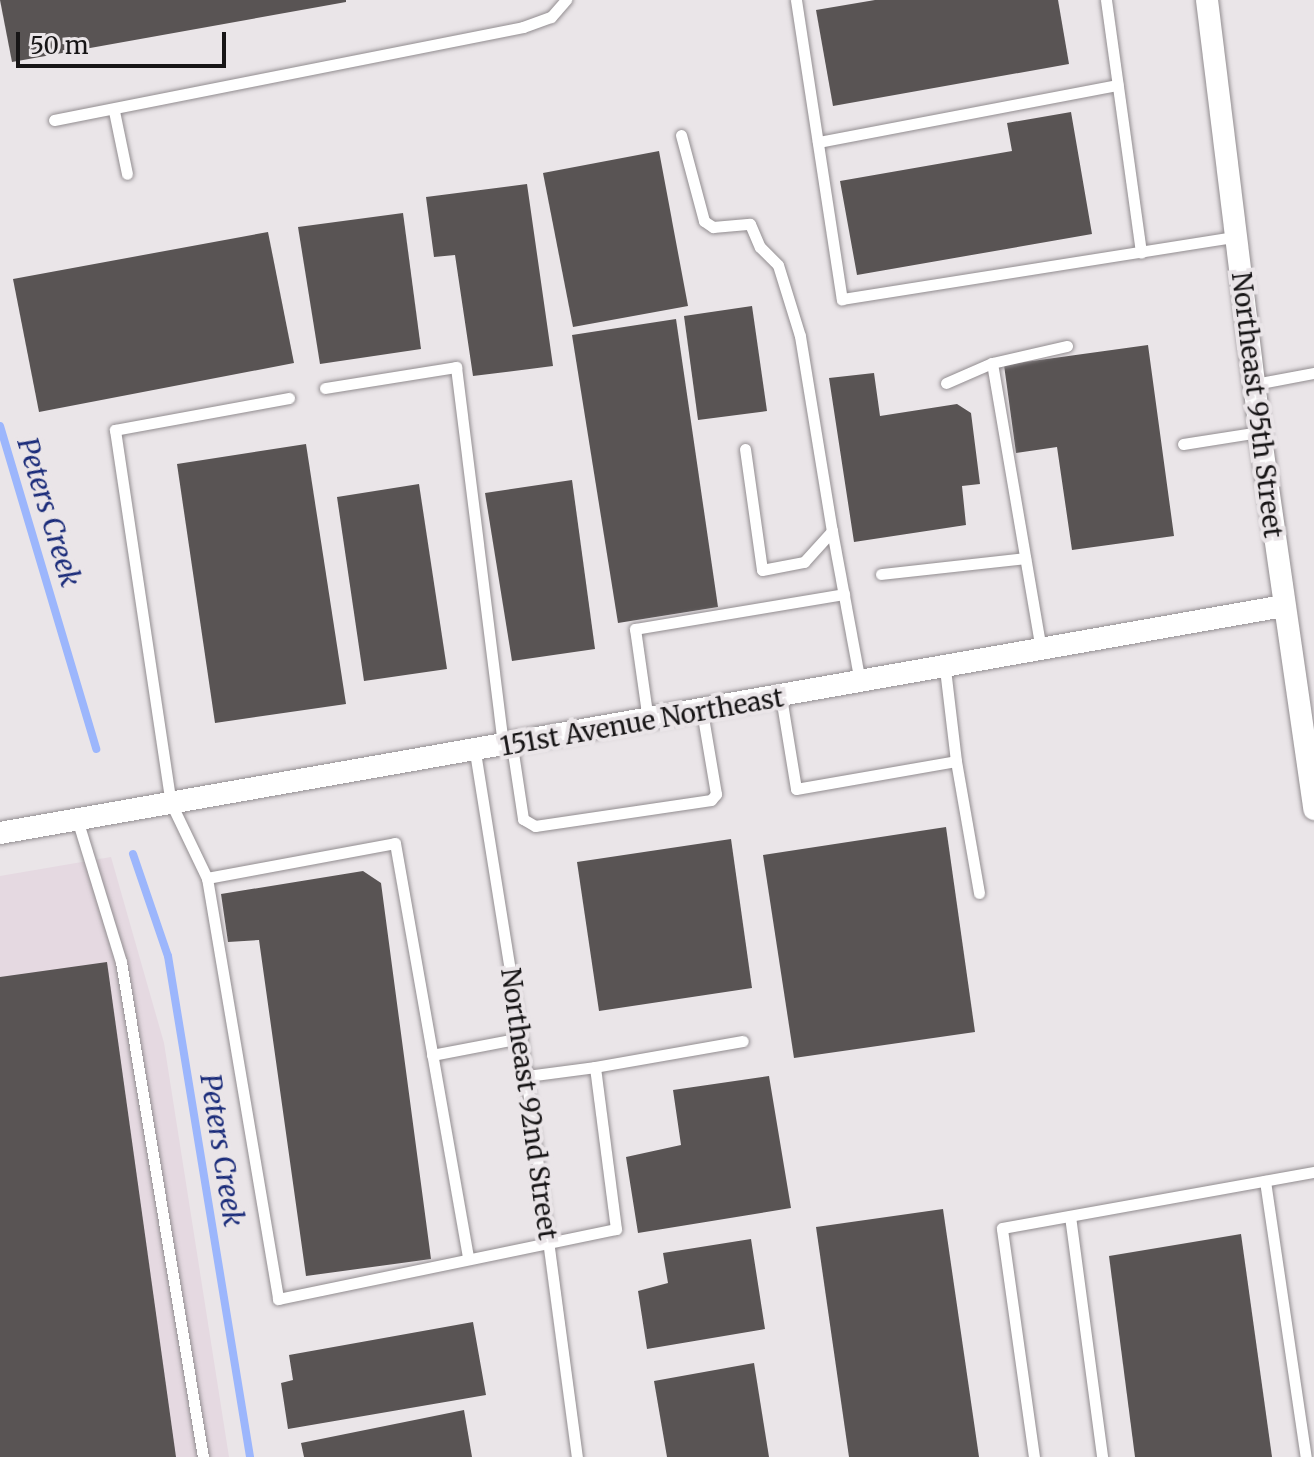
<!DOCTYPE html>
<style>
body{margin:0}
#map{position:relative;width:1314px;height:1457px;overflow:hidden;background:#eae5e8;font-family:Merriweather,serif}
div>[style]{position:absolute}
.built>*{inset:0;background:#e5d9e1}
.stream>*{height:8px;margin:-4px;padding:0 4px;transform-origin:4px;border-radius:4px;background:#9cb6fc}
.building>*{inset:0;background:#595454}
.roads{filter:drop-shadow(0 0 2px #928d90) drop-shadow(0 0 2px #928d90)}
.service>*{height:11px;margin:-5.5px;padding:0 5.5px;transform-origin:5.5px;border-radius:5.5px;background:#fff}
.minor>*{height:22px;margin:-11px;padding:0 11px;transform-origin:11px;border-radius:11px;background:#fff}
span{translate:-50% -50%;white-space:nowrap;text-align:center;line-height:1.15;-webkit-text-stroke:8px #eae5e8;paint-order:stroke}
.street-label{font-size:26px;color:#171516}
.water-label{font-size:28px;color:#1b2c7a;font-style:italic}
.scale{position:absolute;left:16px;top:32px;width:210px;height:36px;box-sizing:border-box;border:4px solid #171516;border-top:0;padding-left:10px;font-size:24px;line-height:28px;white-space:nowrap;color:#171516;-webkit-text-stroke:6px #eae5e8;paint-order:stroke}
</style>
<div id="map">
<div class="built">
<i style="clip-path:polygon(111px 857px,164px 1043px,229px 1457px,0 1457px,0 876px)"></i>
</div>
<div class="stream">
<i style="left:0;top:426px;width:337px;rotate:73.4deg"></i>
<i style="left:133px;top:854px;width:108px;rotate:71.1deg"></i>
<i style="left:168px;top:956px;width:508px;rotate:80.7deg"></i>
</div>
<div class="building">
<i style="clip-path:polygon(0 0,346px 0,346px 2px,12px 62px)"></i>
<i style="clip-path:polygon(875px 0,1058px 0,1069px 64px,833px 106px,816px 10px)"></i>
<i style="clip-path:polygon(1071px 112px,1092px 234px,857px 275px,840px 181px,1012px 151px,1007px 123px)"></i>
<i style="clip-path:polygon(659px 151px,688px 306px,573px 327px,543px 173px)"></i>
<i style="clip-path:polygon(527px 184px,553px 366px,473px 376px,455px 255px,434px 257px,426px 197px)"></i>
<i style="clip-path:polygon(403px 213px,421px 349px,320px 364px,298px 227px)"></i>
<i style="clip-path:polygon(268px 232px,294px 363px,39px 412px,13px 279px)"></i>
<i style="clip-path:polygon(752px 306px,767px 411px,698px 420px,684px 316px)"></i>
<i style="clip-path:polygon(676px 319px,718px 607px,618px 623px,572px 335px)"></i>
<i style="clip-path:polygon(1148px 345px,1174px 536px,1072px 550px,1057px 447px,1016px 453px,1004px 365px)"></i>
<i style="clip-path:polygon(874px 373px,880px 416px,957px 404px,971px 413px,980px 484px,962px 486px,966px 525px,854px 542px,829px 378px)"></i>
<i style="clip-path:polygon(306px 444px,346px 704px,215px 723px,177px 464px)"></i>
<i style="clip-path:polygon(572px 480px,595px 649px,512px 661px,485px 493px)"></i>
<i style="clip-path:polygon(419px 484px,447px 669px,364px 681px,337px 497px)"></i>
<i style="clip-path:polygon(946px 827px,975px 1032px,794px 1058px,763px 855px)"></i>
<i style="clip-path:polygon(731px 839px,752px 988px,599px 1011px,577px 862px)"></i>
<i style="clip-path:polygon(363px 871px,381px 883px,431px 1259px,306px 1276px,259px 940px,228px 942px,221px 894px)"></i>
<i style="clip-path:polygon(107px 962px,176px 1457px,0 1457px,0 977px)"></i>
<i style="clip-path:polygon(769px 1076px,791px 1208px,638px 1233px,626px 1157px,681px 1145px,673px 1090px)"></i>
<i style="clip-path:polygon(943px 1209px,979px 1457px,849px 1457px,816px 1227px)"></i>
<i style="clip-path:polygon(1241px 1234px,1272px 1457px,1135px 1457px,1109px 1256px)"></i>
<i style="clip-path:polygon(751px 1239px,765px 1329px,647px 1349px,638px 1291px,668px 1283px,663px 1253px)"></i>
<i style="clip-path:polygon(473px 1322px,486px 1395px,288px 1429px,281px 1383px,293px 1380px,289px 1355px)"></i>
<i style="clip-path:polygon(754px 1363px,769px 1457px,667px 1457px,654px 1381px)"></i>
<i style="clip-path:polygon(464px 1410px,472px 1457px,304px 1457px,301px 1443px)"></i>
</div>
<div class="roads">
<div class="service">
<i style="left:796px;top:0;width:303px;rotate:81.3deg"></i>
<i style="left:842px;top:299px;width:398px;rotate:-9deg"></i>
<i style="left:1106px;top:0;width:255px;rotate:82.1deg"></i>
<i style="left:114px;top:111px;width:64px;rotate:78.3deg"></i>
<i style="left:54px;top:120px;width:478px;rotate:-11.2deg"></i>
<i style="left:523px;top:27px;width:30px;rotate:-20deg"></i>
<i style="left:551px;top:17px;width:23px;rotate:-49deg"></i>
<i style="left:681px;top:135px;width:89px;rotate:75deg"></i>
<i style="left:704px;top:221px;width:11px;rotate:34deg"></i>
<i style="left:713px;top:227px;width:37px;rotate:-5deg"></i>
<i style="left:750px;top:224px;width:25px;rotate:67deg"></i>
<i style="left:760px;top:247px;width:25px;rotate:45deg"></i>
<i style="left:778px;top:265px;width:74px;rotate:72.8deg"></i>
<i style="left:800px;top:336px;width:198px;rotate:80.7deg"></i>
<i style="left:818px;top:142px;width:305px;rotate:-10.8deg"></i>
<i style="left:992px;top:363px;width:292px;rotate:80.3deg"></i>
<i style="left:946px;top:383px;width:50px;rotate:-23.5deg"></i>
<i style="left:992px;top:363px;width:77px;rotate:-12.8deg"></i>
<i style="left:1255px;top:384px;width:60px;rotate:-10.6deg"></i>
<i style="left:325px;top:388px;width:133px;rotate:-9.1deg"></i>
<i style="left:456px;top:367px;width:383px;rotate:82.9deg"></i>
<i style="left:289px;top:398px;width:177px;rotate:169.6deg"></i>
<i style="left:115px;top:430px;width:377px;rotate:81.5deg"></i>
<i style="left:171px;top:803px;width:83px;rotate:64.4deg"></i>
<i style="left:207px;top:878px;width:427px;rotate:80.4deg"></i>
<i style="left:278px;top:1299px;width:345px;rotate:-11.7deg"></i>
<i style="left:616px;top:1229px;width:163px;rotate:-97.4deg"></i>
<i style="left:595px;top:1067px;width:150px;rotate:-10deg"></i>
<i style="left:1183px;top:444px;width:78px;rotate:-8.9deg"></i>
<i style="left:745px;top:449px;width:122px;rotate:82deg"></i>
<i style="left:762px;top:570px;width:43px;rotate:-10.8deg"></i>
<i style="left:804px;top:562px;width:42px;rotate:-47.9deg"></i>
<i style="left:832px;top:531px;width:154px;rotate:79.5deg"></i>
<i style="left:881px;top:574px;width:145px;rotate:-6.3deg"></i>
<i style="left:781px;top:697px;width:93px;rotate:80.7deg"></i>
<i style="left:796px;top:789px;width:162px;rotate:-9.9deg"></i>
<i style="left:956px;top:761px;width:93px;rotate:-96.8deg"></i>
<i style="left:648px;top:720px;width:92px;rotate:-98.1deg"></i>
<i style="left:635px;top:629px;width:212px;rotate:-9.5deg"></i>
<i style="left:512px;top:746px;width:74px;rotate:81.4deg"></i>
<i style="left:523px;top:819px;width:14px;rotate:30deg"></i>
<i style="left:535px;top:826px;width:178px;rotate:-8.4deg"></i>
<i style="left:711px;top:800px;width:8px;rotate:-50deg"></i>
<i style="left:716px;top:794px;width:84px;rotate:-99.6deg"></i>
<i style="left:475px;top:752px;width:290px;rotate:80.9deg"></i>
<i style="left:521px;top:1038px;width:423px;rotate:82.4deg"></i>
<i style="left:956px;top:761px;width:134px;rotate:80.1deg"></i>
<i style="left:77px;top:819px;width:150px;rotate:72.9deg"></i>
<i style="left:121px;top:962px;width:502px;rotate:80.59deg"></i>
<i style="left:207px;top:878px;width:191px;rotate:-10.5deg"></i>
<i style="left:395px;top:843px;width:422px;rotate:80deg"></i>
<i style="left:432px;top:1055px;width:91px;rotate:-10.8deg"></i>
<i style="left:527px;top:1076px;width:69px;rotate:-7.5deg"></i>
<i style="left:1265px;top:1181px;width:279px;rotate:81.6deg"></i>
<i style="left:1070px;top:1216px;width:243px;rotate:82.4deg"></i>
<i style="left:1034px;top:1457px;width:231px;rotate:-98deg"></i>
<i style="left:1002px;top:1228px;width:317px;rotate:-10.2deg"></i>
</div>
<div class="minor">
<i style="left:1207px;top:0;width:435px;rotate:83deg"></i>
<i style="left:1260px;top:432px;width:381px;rotate:81.8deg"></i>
<i style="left:0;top:833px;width:1304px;rotate:-10.03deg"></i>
</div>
</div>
<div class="street-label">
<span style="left:1257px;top:405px;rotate:83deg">Northeast 95th Street</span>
<span style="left:642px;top:722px;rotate:-10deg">151st Avenue Northeast</span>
<span style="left:529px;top:1104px;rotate:82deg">Northeast 92nd Street</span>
</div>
<div class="water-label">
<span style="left:49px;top:512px;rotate:73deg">Peters Creek</span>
<span style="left:222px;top:1150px;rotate:81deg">Peters Creek</span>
</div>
<div class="scale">50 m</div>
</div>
